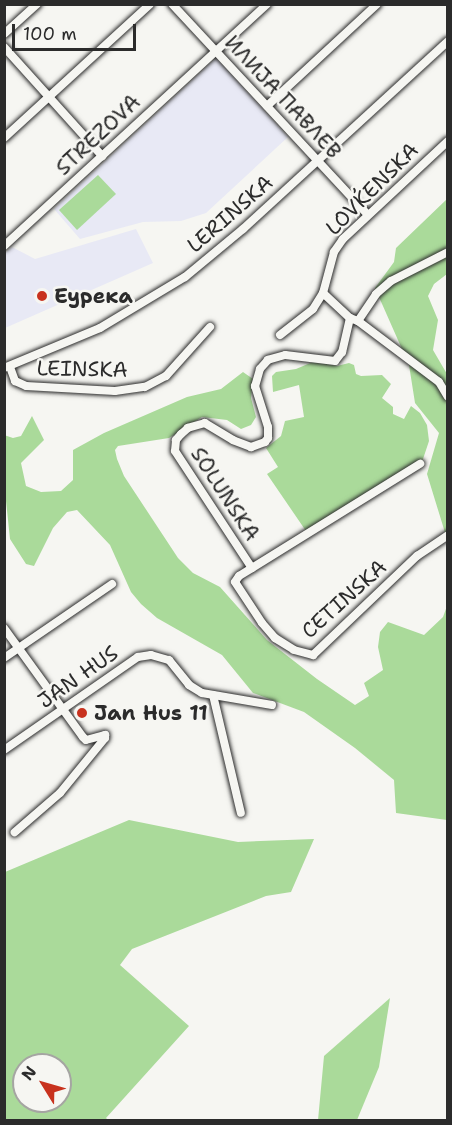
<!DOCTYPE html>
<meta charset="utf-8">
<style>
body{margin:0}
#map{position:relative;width:452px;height:1125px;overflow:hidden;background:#f6f6f2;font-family:"Shantell Sans",sans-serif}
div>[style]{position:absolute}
.built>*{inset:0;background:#e8e9f5}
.green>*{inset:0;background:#aada9a}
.roads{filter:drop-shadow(0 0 2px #2b2b2b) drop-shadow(0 0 2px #2b2b2b)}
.minor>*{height:8px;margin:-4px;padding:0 4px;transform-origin:4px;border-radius:4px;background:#f6f6f2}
.dots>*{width:16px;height:16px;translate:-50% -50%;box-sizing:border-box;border:3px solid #f6f6f2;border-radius:50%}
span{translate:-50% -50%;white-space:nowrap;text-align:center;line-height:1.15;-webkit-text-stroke:5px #f6f6f2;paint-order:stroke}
.street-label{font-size:21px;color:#2b2b2b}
.poi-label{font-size:21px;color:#2b2b2b;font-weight:700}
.left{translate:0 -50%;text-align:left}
.frame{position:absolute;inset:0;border:6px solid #2b2b2b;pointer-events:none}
.north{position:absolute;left:12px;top:1053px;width:60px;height:60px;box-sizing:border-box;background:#f6f6f2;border:2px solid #a5a5a2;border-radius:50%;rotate:307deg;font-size:16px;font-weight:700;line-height:24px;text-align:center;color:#2b2b2b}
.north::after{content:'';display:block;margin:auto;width:21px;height:27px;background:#c8321e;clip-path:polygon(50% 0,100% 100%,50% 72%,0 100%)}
.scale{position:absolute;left:12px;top:24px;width:124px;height:27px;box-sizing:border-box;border:3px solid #2b2b2b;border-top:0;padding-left:8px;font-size:18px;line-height:21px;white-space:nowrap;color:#2b2b2b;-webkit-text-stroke:4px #f6f6f2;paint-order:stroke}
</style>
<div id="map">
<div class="built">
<i style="clip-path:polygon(216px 58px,288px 137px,206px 213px,181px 221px,143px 222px,80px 239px,54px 209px)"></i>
<i style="clip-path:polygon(136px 229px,153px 263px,5px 328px,5px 253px,12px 247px,35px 259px)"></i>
</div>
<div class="green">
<i style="clip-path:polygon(98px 175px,116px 194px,77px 230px,59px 210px)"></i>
<i style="clip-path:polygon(447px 199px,447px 274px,434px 284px,428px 296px,438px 320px,433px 350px,447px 374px,447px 539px,427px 474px,439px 433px,415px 403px,409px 365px,375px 288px,394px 262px,396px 248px)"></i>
<i style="clip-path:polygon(315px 361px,337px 366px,349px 363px,354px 365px,356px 374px,361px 376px,382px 375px,391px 384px,382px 398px,393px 407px,393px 414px,404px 419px,411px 406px,420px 413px,427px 425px,429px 441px,422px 462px,308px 534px,267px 474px,278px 467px,266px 448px,281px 436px,285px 421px,304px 417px,299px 385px,273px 392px,272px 376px,276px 372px,296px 369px)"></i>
<i style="clip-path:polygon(243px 372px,253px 379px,251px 398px,256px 417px,251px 425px,241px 429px,227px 420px,202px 417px,169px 438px,118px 446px,115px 450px,117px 459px,124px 476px,178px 558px,193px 573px,220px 587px,267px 640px,317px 679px,355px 705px,369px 696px,364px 683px,383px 670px,378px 647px,380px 632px,388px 622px,424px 635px,443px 617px,447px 606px,447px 820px,396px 813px,394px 780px,355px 748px,304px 712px,253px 693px,222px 655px,157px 618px,141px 604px,131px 592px,110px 545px,77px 510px,67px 512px,53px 528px,34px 566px,26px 564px,10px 539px,4px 482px,4px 435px,13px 438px,21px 436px,32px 416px,44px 440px,21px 463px,26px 486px,41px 492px,61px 491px,73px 480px,73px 450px,104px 433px,187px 397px,221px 389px)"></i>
<i style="clip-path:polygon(evenodd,129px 820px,238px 842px,314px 839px,291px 892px,266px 896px,132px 949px,120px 965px,189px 1026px,106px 1118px,108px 1120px,5px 1120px,5px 872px,129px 820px,24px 1065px,60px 1065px,60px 1101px,24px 1101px,24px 1065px)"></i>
<i style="clip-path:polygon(390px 998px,379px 1067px,357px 1120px,318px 1120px,324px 1056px)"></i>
</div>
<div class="roads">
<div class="minor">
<i style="left:172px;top:4px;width:287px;rotate:47.1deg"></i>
<i style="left:4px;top:34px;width:45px;rotate:-42.3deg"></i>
<i style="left:4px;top:47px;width:147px;rotate:48deg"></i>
<i style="left:267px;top:106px;width:150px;rotate:-42.8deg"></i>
<i style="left:4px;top:138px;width:198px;rotate:-42.5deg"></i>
<i style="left:448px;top:141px;width:144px;rotate:137deg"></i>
<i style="left:343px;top:239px;width:16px;rotate:125deg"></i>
<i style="left:334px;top:252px;width:42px;rotate:105deg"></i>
<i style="left:323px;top:293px;width:37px;rotate:43deg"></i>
<i style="left:350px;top:318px;width:9px;rotate:21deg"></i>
<i style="left:358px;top:321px;width:101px;rotate:37deg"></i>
<i style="left:439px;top:382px;width:17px;rotate:59deg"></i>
<i style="left:4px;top:246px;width:357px;rotate:-42.6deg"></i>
<i style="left:350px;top:318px;width:35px;rotate:103deg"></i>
<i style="left:342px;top:352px;width:11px;rotate:128deg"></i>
<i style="left:335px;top:361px;width:50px;rotate:-173.2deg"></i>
<i style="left:285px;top:355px;width:18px;rotate:164deg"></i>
<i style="left:268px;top:360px;width:12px;rotate:132deg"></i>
<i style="left:260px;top:369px;width:18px;rotate:106deg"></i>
<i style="left:255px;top:386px;width:43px;rotate:72.4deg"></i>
<i style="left:268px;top:427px;width:11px;rotate:90deg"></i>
<i style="left:268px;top:438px;width:5px;rotate:127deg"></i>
<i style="left:265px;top:442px;width:15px;rotate:160deg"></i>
<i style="left:251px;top:447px;width:19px;rotate:-159deg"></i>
<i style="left:233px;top:440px;width:33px;rotate:-149deg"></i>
<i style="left:205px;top:423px;width:18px;rotate:164deg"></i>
<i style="left:188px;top:428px;width:9px;rotate:139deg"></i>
<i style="left:181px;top:434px;width:8px;rotate:130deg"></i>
<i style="left:176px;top:440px;width:11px;rotate:95deg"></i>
<i style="left:175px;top:451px;width:140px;rotate:56.7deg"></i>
<i style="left:252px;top:568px;width:198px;rotate:-31.8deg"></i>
<i style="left:358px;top:321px;width:32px;rotate:-56deg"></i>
<i style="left:376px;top:294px;width:20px;rotate:-41deg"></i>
<i style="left:391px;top:281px;width:64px;rotate:-27deg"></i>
<i style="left:280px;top:335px;width:42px;rotate:-38.2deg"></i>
<i style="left:313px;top:309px;width:19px;rotate:-58deg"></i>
<i style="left:10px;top:367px;width:15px;rotate:70deg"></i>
<i style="left:15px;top:381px;width:12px;rotate:24deg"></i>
<i style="left:26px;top:386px;width:89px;rotate:3.2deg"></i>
<i style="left:115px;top:391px;width:30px;rotate:-8deg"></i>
<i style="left:145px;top:387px;width:24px;rotate:-28deg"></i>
<i style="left:166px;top:376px;width:66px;rotate:-48.1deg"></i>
<i style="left:4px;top:368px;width:104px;rotate:-22.6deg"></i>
<i style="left:100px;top:328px;width:99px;rotate:-31deg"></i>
<i style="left:185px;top:277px;width:75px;rotate:-39.6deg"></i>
<i style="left:243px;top:229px;width:278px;rotate:-42.5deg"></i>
<i style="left:252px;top:568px;width:15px;rotate:148deg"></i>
<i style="left:239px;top:576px;width:7px;rotate:124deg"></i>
<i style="left:235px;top:582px;width:49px;rotate:56.6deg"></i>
<i style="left:262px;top:623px;width:20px;rotate:49deg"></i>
<i style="left:275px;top:638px;width:22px;rotate:32deg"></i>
<i style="left:294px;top:650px;width:20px;rotate:15deg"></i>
<i style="left:313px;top:655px;width:144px;rotate:-43.6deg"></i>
<i style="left:417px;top:556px;width:37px;rotate:-34deg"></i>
<i style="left:4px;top:628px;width:135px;rotate:54.1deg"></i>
<i style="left:83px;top:737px;width:4px;rotate:45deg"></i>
<i style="left:86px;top:740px;width:20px;rotate:-15deg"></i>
<i style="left:105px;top:735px;width:3px;rotate:90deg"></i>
<i style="left:105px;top:738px;width:71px;rotate:129.3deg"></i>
<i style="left:60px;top:793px;width:60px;rotate:139.1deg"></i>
<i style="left:4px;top:658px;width:131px;rotate:-34.4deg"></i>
<i style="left:213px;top:695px;width:121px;rotate:76.7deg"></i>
<i style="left:4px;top:750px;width:163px;rotate:-34.8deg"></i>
<i style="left:138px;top:657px;width:13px;rotate:-9deg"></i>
<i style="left:151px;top:655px;width:19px;rotate:16deg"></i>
<i style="left:169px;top:660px;width:32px;rotate:51deg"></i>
<i style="left:189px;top:685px;width:15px;rotate:32deg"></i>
<i style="left:202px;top:693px;width:71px;rotate:9.7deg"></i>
</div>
</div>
<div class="dots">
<i style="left:42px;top:296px;background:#c8321e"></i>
<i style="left:82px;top:713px;background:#c8321e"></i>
</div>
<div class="street-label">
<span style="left:283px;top:97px;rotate:47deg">ИЛИЈА ПАВЛЕВ</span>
<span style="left:98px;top:135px;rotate:-43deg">STREZOVA</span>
<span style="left:372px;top:189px;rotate:-45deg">LOVḰENSKA</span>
<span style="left:230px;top:214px;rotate:-41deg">LERINSKA</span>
<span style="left:82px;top:369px;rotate:1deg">LEINSKA</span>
<span style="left:225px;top:494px;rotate:57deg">SOLUNSKA</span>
<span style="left:344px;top:599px;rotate:-42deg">CETINSKA</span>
<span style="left:78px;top:677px;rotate:-35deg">JAN HUS</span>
</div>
<div class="poi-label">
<span class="left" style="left:54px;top:296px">Еурека</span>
<span class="left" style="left:94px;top:713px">Jan Hus 11</span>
</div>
<div class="frame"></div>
<div class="north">N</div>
<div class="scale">100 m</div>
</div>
